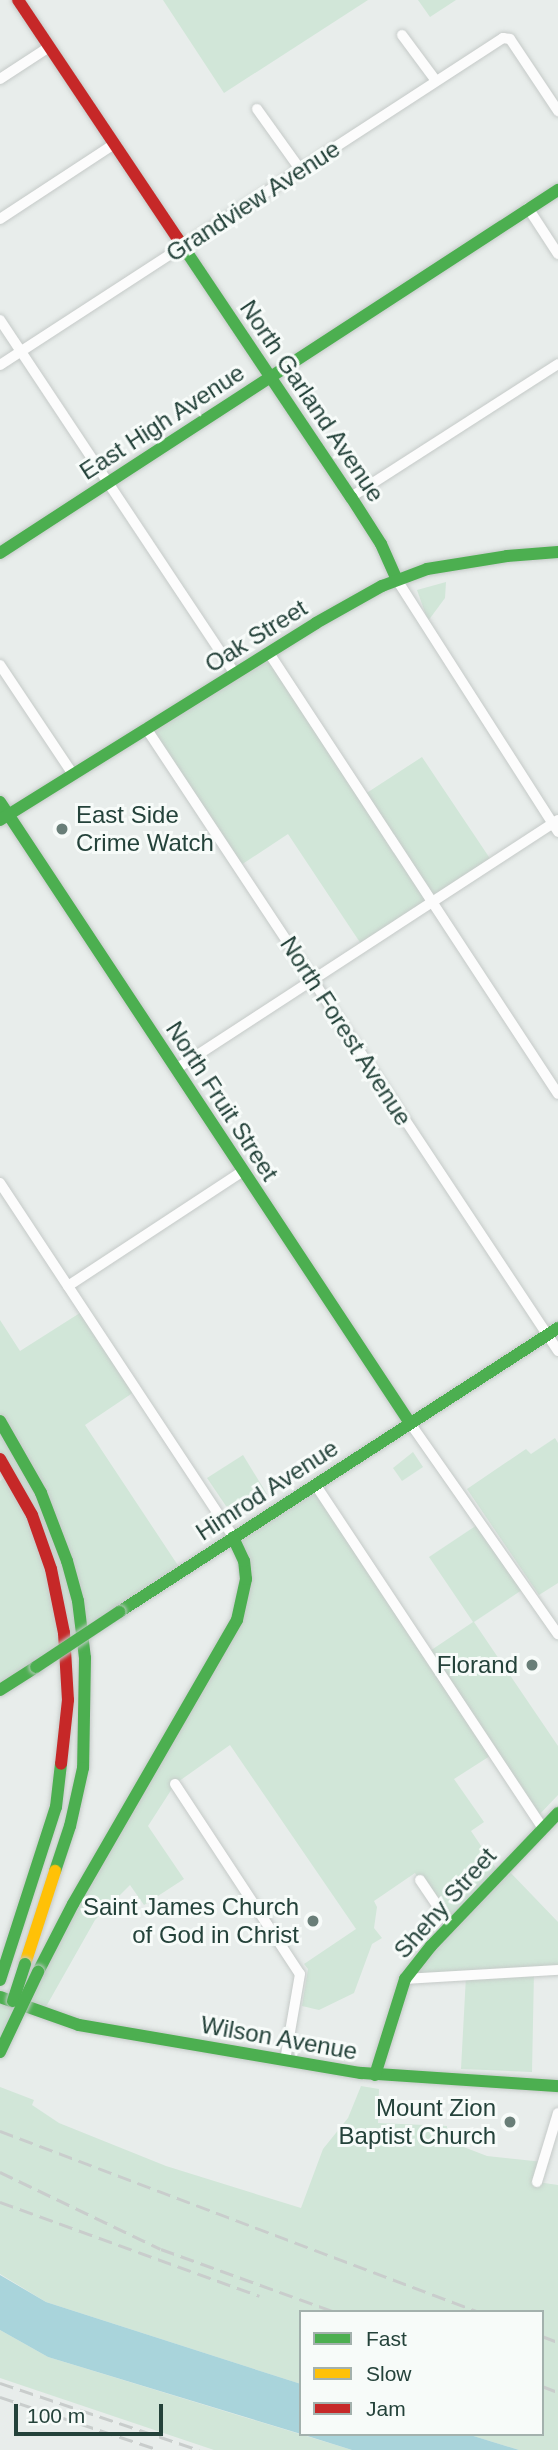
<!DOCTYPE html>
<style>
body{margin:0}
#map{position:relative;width:558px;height:2450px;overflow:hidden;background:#e8edeb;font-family:Helvetica,sans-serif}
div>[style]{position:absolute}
.green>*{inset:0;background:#d1e6d8}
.water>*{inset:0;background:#a9d4db}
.roads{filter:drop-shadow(0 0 2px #c5cac8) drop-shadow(0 0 2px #c5cac8)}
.street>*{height:10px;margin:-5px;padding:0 5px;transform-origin:5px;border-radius:5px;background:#fcfcfc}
.fast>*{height:12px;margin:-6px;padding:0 6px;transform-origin:6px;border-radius:6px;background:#4caf50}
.slow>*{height:12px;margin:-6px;padding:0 6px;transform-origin:6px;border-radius:6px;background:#ffc107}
.jam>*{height:12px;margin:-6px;padding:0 6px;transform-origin:6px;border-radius:6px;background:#c62828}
.rail>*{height:2.5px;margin-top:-1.25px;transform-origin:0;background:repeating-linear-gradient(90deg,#c9cdcc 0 14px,transparent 0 21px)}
.bridges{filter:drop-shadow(0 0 2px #c3cbc8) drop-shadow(0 0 2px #c3cbc8)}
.fast-bridge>*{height:12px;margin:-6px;padding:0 6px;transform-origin:6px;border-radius:6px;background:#4caf50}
.dots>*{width:19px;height:19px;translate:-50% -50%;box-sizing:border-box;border:4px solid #f7fbf9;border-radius:50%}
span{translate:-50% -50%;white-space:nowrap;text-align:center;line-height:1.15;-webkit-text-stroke:6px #f7fbf9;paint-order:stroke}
.street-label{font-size:24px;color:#24423a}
.poi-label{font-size:24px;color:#24423a}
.left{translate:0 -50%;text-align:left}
.right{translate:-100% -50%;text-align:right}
.legend{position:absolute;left:299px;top:2310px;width:245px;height:126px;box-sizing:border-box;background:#f7fbf9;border:2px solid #a3b1ad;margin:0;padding:9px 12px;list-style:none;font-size:21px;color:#24423a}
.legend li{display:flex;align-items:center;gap:14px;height:35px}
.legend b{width:35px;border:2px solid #a3b1ad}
.scale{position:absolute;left:14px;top:2404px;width:149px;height:32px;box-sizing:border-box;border:4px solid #24423a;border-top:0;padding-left:9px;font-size:21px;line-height:24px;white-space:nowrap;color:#24423a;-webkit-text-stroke:5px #f7fbf9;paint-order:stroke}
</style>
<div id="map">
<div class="green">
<i style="clip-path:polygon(163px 0,368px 0,224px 93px)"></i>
<i style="clip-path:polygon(418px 0,456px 0,430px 17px)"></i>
<i style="clip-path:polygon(446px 582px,445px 598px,428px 621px,417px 590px)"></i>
<i style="clip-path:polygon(269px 653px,362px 796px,422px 757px,493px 863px,363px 947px,288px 834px,238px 867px,146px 728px)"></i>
<i style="clip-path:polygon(83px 1311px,137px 1390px,85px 1425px,181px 1570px,0 1690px,0 1481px,10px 1474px,0 1459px,0 1320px,20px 1351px)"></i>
<i style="clip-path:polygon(555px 1438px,558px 1443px,558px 1583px,539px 1595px,467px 1489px,526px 1449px,531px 1454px)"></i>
<i style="clip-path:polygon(413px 1452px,423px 1467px,402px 1481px,393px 1468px)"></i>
<i style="clip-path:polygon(243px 1455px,267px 1494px,236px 1509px,226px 1506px,207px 1478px)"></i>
<i style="clip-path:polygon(315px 1484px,427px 1653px,473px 1622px,429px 1557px,480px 1523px,525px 1588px,474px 1622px,558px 1746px,558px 1795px,536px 1818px,493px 1754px,454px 1779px,484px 1822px,471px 1831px,500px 1874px,506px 1868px,558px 1922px,558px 1970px,534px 1972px,532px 2072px,461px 2069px,466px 1976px,405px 1979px,451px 1926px,415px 1873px,374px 1901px,377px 1907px,374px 1928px,382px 1938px,372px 1944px,354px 1993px,319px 2010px,302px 2006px,308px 1969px,304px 1964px,356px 1929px,230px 1745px,175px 1784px,148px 1826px,184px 1879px,144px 1905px,130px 1885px,95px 1920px,43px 2012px,24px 2003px,0 2052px,0 1997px,13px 2001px,243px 1604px,233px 1537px)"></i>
<i style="clip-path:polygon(361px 2086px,379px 2089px,378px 2123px,447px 2126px,447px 2131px,461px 2146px,487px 2156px,543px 2162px,537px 2182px,558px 2185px,558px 2450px,519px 2450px,467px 2434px,542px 2434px,542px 2312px,301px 2312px,301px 2384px,46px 2302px,0 2274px,0 2087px,34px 2100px,32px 2105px,59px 2123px,166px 2166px,301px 2208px,323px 2149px,348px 2118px)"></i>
<i style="clip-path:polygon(0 2330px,48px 2357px,352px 2450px,214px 2450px,0 2378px)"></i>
</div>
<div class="water">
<i style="clip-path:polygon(0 2275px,46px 2302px,301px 2384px,301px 2434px,48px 2357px,0 2330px)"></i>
<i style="clip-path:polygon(301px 2434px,467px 2434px,519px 2450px,352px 2450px)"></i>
</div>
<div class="roads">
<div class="street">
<i style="left:402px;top:35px;width:57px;rotate:53.5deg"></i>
<i style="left:0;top:79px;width:59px;rotate:-33.1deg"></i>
<i style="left:257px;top:109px;width:74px;rotate:54.4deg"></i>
<i style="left:528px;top:208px;width:55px;rotate:56.9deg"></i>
<i style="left:0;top:219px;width:136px;rotate:-33.3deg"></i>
<i style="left:0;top:320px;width:425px;rotate:56.4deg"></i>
<i style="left:0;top:365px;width:600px;rotate:-33.03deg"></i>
<i style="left:503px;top:38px;width:7px;rotate:8deg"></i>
<i style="left:510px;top:39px;width:87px;rotate:56.3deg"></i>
<i style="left:351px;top:497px;width:246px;rotate:-32.7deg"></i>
<i style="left:397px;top:580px;width:299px;rotate:57.4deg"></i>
<i style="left:269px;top:653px;width:527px;rotate:56.76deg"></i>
<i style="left:0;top:665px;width:130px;rotate:56.3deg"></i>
<i style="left:146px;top:728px;width:747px;rotate:56.52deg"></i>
<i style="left:176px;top:1069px;width:456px;rotate:-33.1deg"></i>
<i style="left:0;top:1183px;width:424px;rotate:56.6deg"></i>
<i style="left:68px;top:1286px;width:209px;rotate:-33.3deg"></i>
<i style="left:410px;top:1423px;width:258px;rotate:55deg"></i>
<i style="left:315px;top:1484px;width:414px;rotate:56.5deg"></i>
<i style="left:175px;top:1784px;width:227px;rotate:56.7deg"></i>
<i style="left:300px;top:1974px;width:88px;rotate:99.8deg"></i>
<i style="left:420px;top:1880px;width:55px;rotate:56deg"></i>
<i style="left:405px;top:1979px;width:153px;rotate:-3.4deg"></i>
<i style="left:537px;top:2182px;width:72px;rotate:-73.1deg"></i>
</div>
<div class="fast">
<i style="left:178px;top:239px;width:311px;rotate:56.2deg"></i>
<i style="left:351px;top:497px;width:56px;rotate:57.4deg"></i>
<i style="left:381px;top:544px;width:39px;rotate:66deg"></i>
<i style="left:0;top:553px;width:666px;rotate:-33.05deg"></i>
<i style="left:0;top:802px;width:744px;rotate:56.57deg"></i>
<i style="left:0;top:820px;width:372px;rotate:-31.9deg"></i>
<i style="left:316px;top:623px;width:76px;rotate:-29.3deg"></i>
<i style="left:382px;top:586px;width:48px;rotate:-20.7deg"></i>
<i style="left:427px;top:569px;width:81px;rotate:-9.2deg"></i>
<i style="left:507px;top:556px;width:51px;rotate:-4.5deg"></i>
<i style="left:0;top:1421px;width:83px;rotate:60.3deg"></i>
<i style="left:41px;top:1493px;width:73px;rotate:69.1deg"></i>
<i style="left:67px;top:1561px;width:41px;rotate:74.6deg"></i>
<i style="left:78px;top:1601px;width:57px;rotate:83deg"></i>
<i style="left:85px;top:1658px;width:110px;rotate:91deg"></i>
<i style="left:83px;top:1768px;width:59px;rotate:102.6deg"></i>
<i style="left:70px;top:1826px;width:47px;rotate:108.4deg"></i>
<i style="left:119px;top:1612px;width:523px;rotate:-32.9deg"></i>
<i style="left:0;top:1690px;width:43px;rotate:-32.6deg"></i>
<i style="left:38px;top:1972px;width:76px;rotate:-62.8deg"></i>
<i style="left:73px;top:1904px;width:328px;rotate:-60deg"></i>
<i style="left:237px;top:1620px;width:42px;rotate:-77.6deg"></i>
<i style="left:246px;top:1579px;width:18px;rotate:-96deg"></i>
<i style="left:244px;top:1561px;width:26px;rotate:-115deg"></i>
<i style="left:0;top:1980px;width:182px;rotate:-72.1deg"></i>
<i style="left:56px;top:1807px;width:43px;rotate:-83.4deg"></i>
<i style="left:0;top:1997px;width:84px;rotate:19.5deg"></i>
<i style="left:79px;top:2025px;width:286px;rotate:9.7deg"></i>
<i style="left:361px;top:2073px;width:197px;rotate:3.8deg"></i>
<i style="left:375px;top:2075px;width:101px;rotate:-72.6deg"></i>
<i style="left:405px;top:1979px;width:42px;rotate:-51.8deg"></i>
<i style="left:431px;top:1946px;width:184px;rotate:-46.3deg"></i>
</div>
<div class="slow">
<i style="left:25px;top:1964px;width:98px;rotate:-72.1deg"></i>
</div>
<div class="jam">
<i style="left:18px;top:0;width:288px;rotate:56.2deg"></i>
<i style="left:0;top:1459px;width:64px;rotate:60.3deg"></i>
<i style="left:32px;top:1515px;width:57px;rotate:70.6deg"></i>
<i style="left:51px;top:1569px;width:65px;rotate:78.5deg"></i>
<i style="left:64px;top:1633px;width:67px;rotate:86.6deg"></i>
<i style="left:68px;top:1700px;width:64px;rotate:96.2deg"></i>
</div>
</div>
<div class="rail">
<i style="left:0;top:2131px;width:512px;rotate:20.7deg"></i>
<i style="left:0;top:2172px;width:178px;rotate:25.6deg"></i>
<i style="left:161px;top:2249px;width:185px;rotate:19.9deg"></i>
<i style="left:0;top:2202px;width:276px;rotate:19.9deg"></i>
<i style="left:542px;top:2336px;width:17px;rotate:21deg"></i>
<i style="left:0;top:2383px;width:210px;rotate:18.6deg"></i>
<i style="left:542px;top:2386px;width:17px;rotate:21deg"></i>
<i style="left:0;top:2397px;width:168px;rotate:18.4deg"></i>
</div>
<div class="bridges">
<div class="fast-bridge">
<i style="left:36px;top:1667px;width:100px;rotate:-33.5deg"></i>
<i style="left:13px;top:2001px;width:39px;rotate:-72deg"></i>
<i style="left:0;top:2052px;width:89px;rotate:-64.6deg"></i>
</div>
</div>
<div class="dots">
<i style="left:62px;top:829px;background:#697e78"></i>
<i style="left:532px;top:1665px;background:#697e78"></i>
<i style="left:313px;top:1921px;background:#697e78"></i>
<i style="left:510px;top:2122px;background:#697e78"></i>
</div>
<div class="street-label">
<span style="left:253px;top:201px;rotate:-33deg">Grandview Avenue</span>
<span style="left:312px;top:401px;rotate:56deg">North Garland Avenue</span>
<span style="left:162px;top:422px;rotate:-33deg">East High Avenue</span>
<span style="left:256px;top:636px;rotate:-32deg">Oak Street</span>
<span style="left:346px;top:1031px;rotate:57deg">North Forest Avenue</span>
<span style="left:222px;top:1101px;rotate:57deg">North Fruit Street</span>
<span style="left:267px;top:1490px;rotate:-33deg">Himrod Avenue</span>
<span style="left:445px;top:1903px;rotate:-48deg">Shehy Street</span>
<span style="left:279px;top:2038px;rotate:10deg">Wilson Avenue</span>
</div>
<div class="poi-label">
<span class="left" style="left:76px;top:829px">East Side<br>Crime Watch</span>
<span class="right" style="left:518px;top:1665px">Florand</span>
<span class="right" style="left:299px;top:1921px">Saint James Church<br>of God in Christ</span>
<span class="right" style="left:496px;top:2122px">Mount Zion<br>Baptist Church</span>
</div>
<ul class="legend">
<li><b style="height:9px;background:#4caf50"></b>Fast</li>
<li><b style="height:9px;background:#ffc107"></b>Slow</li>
<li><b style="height:9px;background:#c62828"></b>Jam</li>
</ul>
<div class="scale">100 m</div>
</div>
